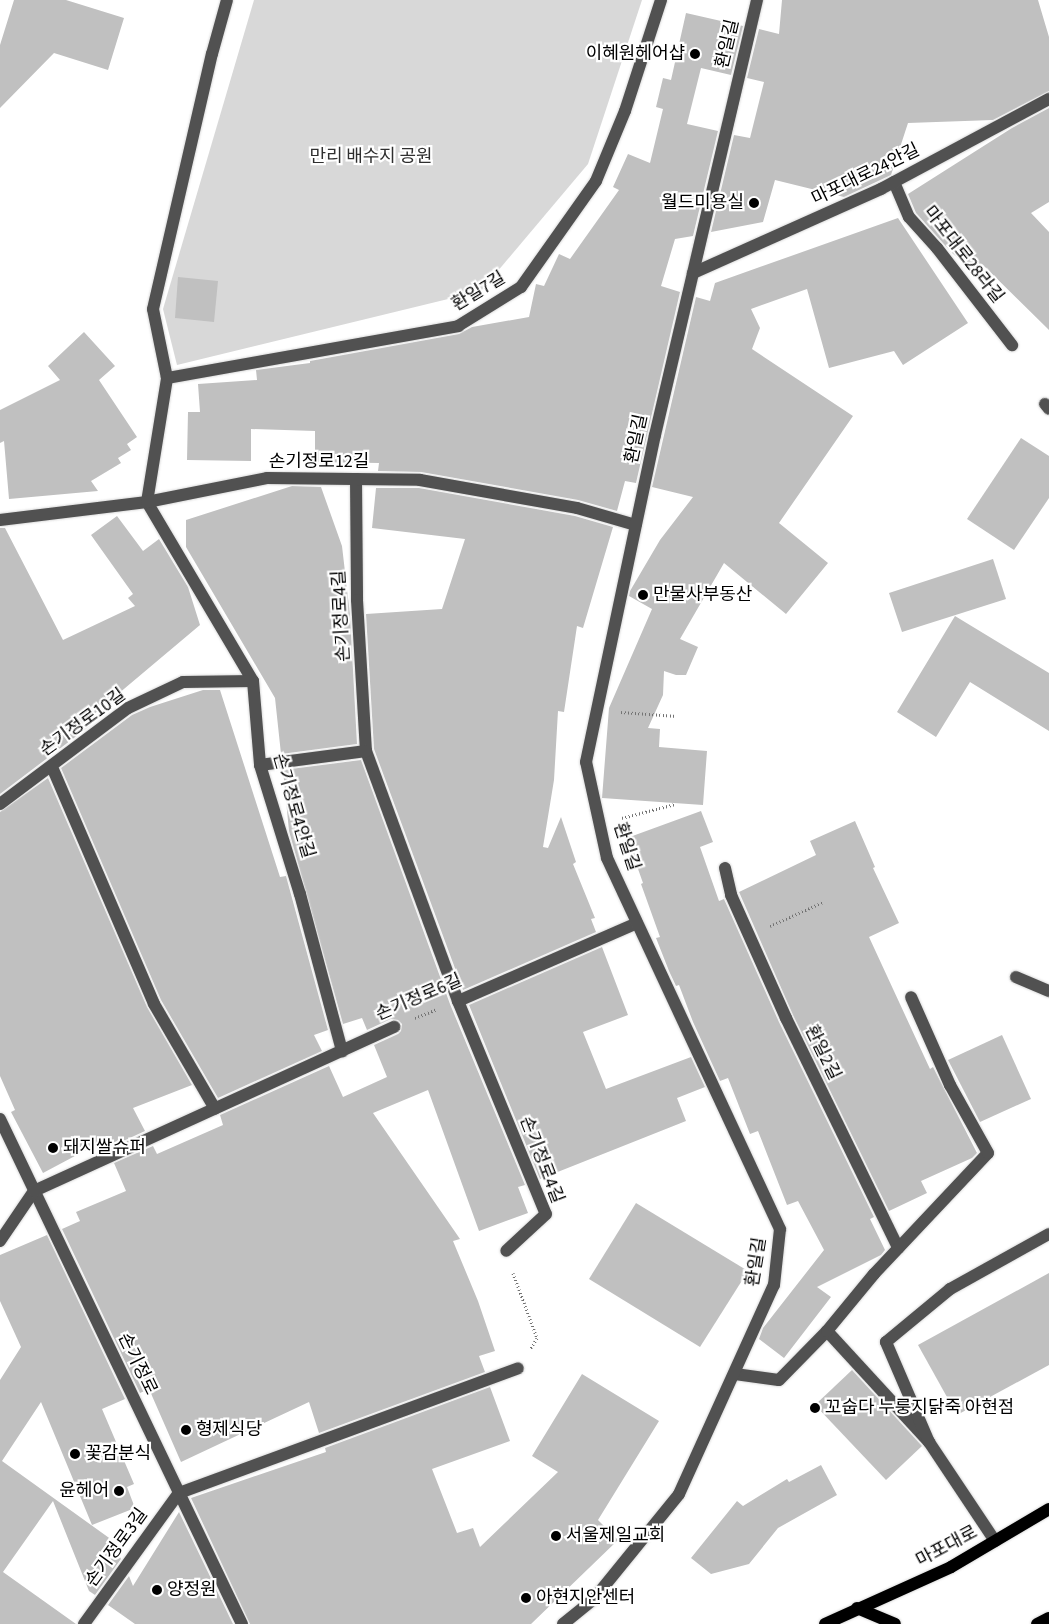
<!DOCTYPE html>
<meta charset="utf-8">
<style>
body{margin:0}
#map{position:relative;width:1049px;height:1624px;overflow:hidden;background:#fff;font-family:"Source Sans 3","Noto Sans KR",sans-serif}
div>[style]{position:absolute}
.green>*{inset:0;background:#d8d8d8}
.building>*{inset:0;background:#c0c0c0}
.path>*{height:3px;margin-top:-1.5px;transform-origin:0;background:repeating-linear-gradient(90deg,#737373 0 1px,transparent 0 3.5px)}
.roads{filter:drop-shadow(0 0 1px #dbdbdb) drop-shadow(0 0 1px #dbdbdb)}
.minor>*{height:12px;margin:-6px;padding:0 6px;transform-origin:6px;border-radius:6px;background:#515151}
.major>*{height:12px;margin:-6px;padding:0 6px;transform-origin:6px;border-radius:6px;background:#000}
.dots>*{width:14px;height:14px;translate:-50% -50%;box-sizing:border-box;border:2px solid #fff;border-radius:50%}
span{translate:-50% -50%;white-space:nowrap;text-align:center;line-height:1.15;-webkit-text-stroke:4.5px #fff;paint-order:stroke}
.street-label{font-size:18px;color:#000}
.poi-label{font-size:18px;color:#000}
.right{translate:-100% -50%;text-align:right}
.left{translate:0 -50%;text-align:left}
.park-label{font-size:18px;color:#2f2f2f}
</style>
<div id="map">
<div class="green">
<i style="clip-path:polygon(254px 0,642px 0,588px 164px,481px 291px,177px 365px,163px 309px)"></i>
</div>
<div class="building">
<i style="clip-path:polygon(14px 0,66px 0,124px 18px,108px 70px,54px 53px,0 108px,0 45px)"></i>
<i style="clip-path:polygon(782px 0,1038px 0,1049px 37px,1049px 91px,993px 120px,908px 123px,891px 175px,844px 197px,775px 180px,763px 222px,711px 232px,734px 135px,750px 138px,764px 82px,747px 78px,759px 29px,779px 34px)"></i>
<i style="clip-path:polygon(686px 13px,743px 26px,731px 75px,701px 68px,687px 124px,718px 131px,693px 236px,675px 239px,661px 286px,680px 292px,636px 483px,625px 481px,617px 511px,578px 500px,421px 472px,378px 471px,379px 463px,315px 462px,315px 431px,251px 429px,251px 461px,187px 460px,188px 412px,200px 412px,198px 384px,257px 380px,256px 370px,310px 363px,310px 361px,459px 334px,472px 327px,529px 317px,536px 284px,544px 286px,559px 254px,570px 259px,619px 190px,613px 187px,628px 154px,650px 163px,663px 109px,656px 107px,663px 78px,671px 80px)"></i>
<i style="clip-path:polygon(1049px 108px,1049px 202px,1031px 213px,1049px 232px,1049px 330px,982px 264px,972px 271px,951px 252px,916px 213px,908px 194px,1012px 128px)"></i>
<i style="clip-path:polygon(898px 218px,968px 323px,903px 365px,894px 351px,829px 368px,807px 289px,751px 309px,760px 328px,752px 349px,853px 416px,779px 523px,828px 563px,786px 614px,724px 563px,680px 639px,698px 647px,686px 675px,676px 675px,664px 671px,663px 695px,648px 728px,660px 729px,659px 747px,707px 751px,703px 805px,602px 798px,609px 708px,652px 609px,629px 596px,630px 591px,660px 540px,693px 497px,652px 487px,696px 297px,710px 301px,715px 283px)"></i>
<i style="clip-path:polygon(178px 277px,218px 281px,214px 322px,175px 318px)"></i>
<i style="clip-path:polygon(84px 332px,115px 366px,99px 380px,137px 437px,127px 444px,131px 450px,118px 458px,121px 463px,91px 481px,98px 491px,9px 499px,4px 441px,0 443px,0 410px,60px 380px,48px 366px)"></i>
<i style="clip-path:polygon(1021px 438px,1049px 456px,1049px 498px,1014px 550px,967px 519px)"></i>
<i style="clip-path:polygon(292px 486px,321px 487px,342px 546px,350px 615px,357px 744px,281px 754px,275px 698px,186px 547px,186px 520px)"></i>
<i style="clip-path:polygon(376px 488px,419px 488px,575px 516px,613px 527px,583px 628px,577px 626px,564px 712px,558px 711px,554px 780px,543px 847px,548px 848px,561px 817px,576px 862px,573px 864px,595px 918px,591px 919px,596px 932px,463px 990px,374px 749px,366px 614px,442px 609px,465px 539px,372px 528px)"></i>
<i style="clip-path:polygon(117px 516px,143px 551px,159px 539px,188px 587px,200px 625px,74px 731px,91px 725px,0 794px,0 528px,5px 528px,63px 640px,135px 606px,128px 598px,133px 594px,91px 535px)"></i>
<i style="clip-path:polygon(993px 559px,1006px 599px,902px 632px,889px 593px)"></i>
<i style="clip-path:polygon(955px 616px,1049px 673px,1049px 731px,970px 682px,936px 737px,897px 712px)"></i>
<i style="clip-path:polygon(203px 690px,220px 690px,280px 877px,286px 876px,328px 1030px,314px 1035px,322px 1051px,218px 1098px,161px 1000px,61px 768px,132px 715px,150px 707px)"></i>
<i style="clip-path:polygon(361px 760px,450px 1004px,525px 1185px,518px 1187px,528px 1213px,479px 1231px,428px 1090px,373px 1113px,460px 1239px,453px 1241px,478px 1301px,495px 1351px,479px 1356px,485px 1372px,319px 1433px,309px 1402px,181px 1462px,149px 1389px,140px 1393px,62px 1229px,80px 1221px,76px 1212px,126px 1191px,114px 1163px,153px 1146px,157px 1154px,223px 1125px,220px 1115px,329px 1066px,343px 1097px,387px 1077px,374px 1045px,398px 1034px,401px 1031px,402px 1024px,398px 1020px,391px 1019px,367px 1030px,362px 1018px,343px 1024px,289px 831px,283px 770px)"></i>
<i style="clip-path:polygon(48px 778px,147px 1007px,192px 1085px,133px 1108px,145px 1131px,108px 1148px,105px 1140px,43px 1173px,11px 1112px,15px 1110px,0 1076px,0 812px)"></i>
<i style="clip-path:polygon(701px 811px,713px 842px,700px 847px,719px 901px,724px 899px,779px 1022px,874px 1217px,870px 1219px,885px 1250px,881px 1255px,817px 1287px,831px 1297px,784px 1358px,759px 1339px,763px 1328px,824px 1250px,798px 1201px,787px 1205px,758px 1131px,750px 1134px,728px 1078px,720px 1081px,693px 1022px,679px 985px,676px 986px,669px 971px,656px 938px,660px 937px,641px 884px,643px 883px,627px 838px)"></i>
<i style="clip-path:polygon(855px 821px,875px 867px,873px 868px,899px 923px,869px 937px,930px 1069px,933px 1067px,977px 1153px,972px 1158px,921px 1181px,927px 1193px,889px 1211px,793px 1015px,739px 892px,816px 855px,810px 841px)"></i>
<i style="clip-path:polygon(602px 947px,628px 1015px,583px 1032px,606px 1089px,691px 1057px,705px 1087px,677px 1098px,686px 1121px,540px 1179px,469px 1005px)"></i>
<i style="clip-path:polygon(1002px 1035px,1031px 1099px,980px 1122px,948px 1060px)"></i>
<i style="clip-path:polygon(636px 1203px,748px 1271px,700px 1347px,589px 1279px)"></i>
<i style="clip-path:polygon(47px 1235px,125px 1399px,102px 1409px,134px 1484px,127px 1487px,135px 1508px,92px 1525px,41px 1402px,2px 1461px,112px 1540px,121px 1559px,95px 1595px,89px 1591px,53px 1501px,3px 1572px,76px 1624px,0 1624px,0 1380px,21px 1347px,0 1301px,0 1255px)"></i>
<i style="clip-path:polygon(1049px 1273px,1049px 1365px,957px 1415px,918px 1345px)"></i>
<i style="clip-path:polygon(852px 1370px,922px 1446px,886px 1480px,815px 1405px)"></i>
<i style="clip-path:polygon(582px 1374px,659px 1421px,598px 1520px,618px 1540px,531px 1624px,250px 1624px,191px 1498px,326px 1452px,325px 1448px,490px 1387px,510px 1441px,432px 1469px,457px 1533px,473px 1528px,480px 1547px,558px 1472px,532px 1456px)"></i>
<i style="clip-path:polygon(821px 1465px,837px 1495px,778px 1528px,749px 1564px,711px 1574px,691px 1558px,737px 1501px,743px 1506px,787px 1479px,789px 1482px)"></i>
<i style="clip-path:polygon(179px 1512px,233px 1624px,135px 1624px,108px 1605px,129px 1576px,133px 1586px)"></i>
</div>
<div class="path">
<i style="left:621px;top:712px;width:56px;rotate:4.1deg"></i>
<i style="left:622px;top:818px;width:55px;rotate:-14.8deg"></i>
<i style="left:770px;top:926px;width:58px;rotate:-24.4deg"></i>
<i style="left:415px;top:1018px;width:24px;rotate:-22deg"></i>
<i style="left:513px;top:1273px;width:69px;rotate:69.7deg"></i>
<i style="left:537px;top:1338px;width:13px;rotate:122deg"></i>
</div>
<div class="roads">
<div class="minor">
<i style="left:894px;top:182px;width:38px;rotate:67deg"></i>
<i style="left:909px;top:217px;width:42px;rotate:47.9deg"></i>
<i style="left:937px;top:248px;width:123px;rotate:52.3deg"></i>
<i style="left:693px;top:273px;width:206px;rotate:-24.1deg"></i>
<i style="left:881px;top:189px;width:191px;rotate:-28.2deg"></i>
<i style="left:167px;top:378px;width:70px;rotate:-101.5deg"></i>
<i style="left:153px;top:309px;width:262px;rotate:-77deg"></i>
<i style="left:212px;top:54px;width:56px;rotate:-74.5deg"></i>
<i style="left:1045px;top:404px;width:6px;rotate:51deg"></i>
<i style="left:356px;top:479px;width:121px;rotate:89.5deg"></i>
<i style="left:357px;top:600px;width:151px;rotate:86.6deg"></i>
<i style="left:366px;top:751px;width:266px;rotate:69.8deg"></i>
<i style="left:458px;top:1001px;width:230px;rotate:67.6deg"></i>
<i style="left:546px;top:1214px;width:54px;rotate:137.2deg"></i>
<i style="left:147px;top:502px;width:126px;rotate:-80.8deg"></i>
<i style="left:167px;top:378px;width:296px;rotate:-10.1deg"></i>
<i style="left:458px;top:326px;width:74px;rotate:-31.8deg"></i>
<i style="left:521px;top:287px;width:130px;rotate:-54.7deg"></i>
<i style="left:596px;top:181px;width:76px;rotate:-67.5deg"></i>
<i style="left:625px;top:111px;width:117px;rotate:-72deg"></i>
<i style="left:147px;top:502px;width:208px;rotate:59.4deg"></i>
<i style="left:253px;top:681px;width:84px;rotate:85.2deg"></i>
<i style="left:260px;top:765px;width:135px;rotate:72.8deg"></i>
<i style="left:300px;top:894px;width:163px;rotate:75deg"></i>
<i style="left:0;top:520px;width:148px;rotate:-7deg"></i>
<i style="left:147px;top:502px;width:122px;rotate:-11.3deg"></i>
<i style="left:267px;top:478px;width:153px;rotate:0.7deg"></i>
<i style="left:420px;top:480px;width:159px;rotate:10.1deg"></i>
<i style="left:577px;top:508px;width:61px;rotate:16.1deg"></i>
<i style="left:260px;top:765px;width:107px;rotate:-7.5deg"></i>
<i style="left:52px;top:767px;width:258px;rotate:66.7deg"></i>
<i style="left:154px;top:1004px;width:121px;rotate:59.8deg"></i>
<i style="left:0;top:804px;width:160px;rotate:-36.9deg"></i>
<i style="left:128px;top:708px;width:61px;rotate:-25.3deg"></i>
<i style="left:183px;top:682px;width:70px;rotate:-0.8deg"></i>
<i style="left:725px;top:868px;width:28px;rotate:77deg"></i>
<i style="left:731px;top:895px;width:135px;rotate:65.9deg"></i>
<i style="left:786px;top:1018px;width:256px;rotate:64deg"></i>
<i style="left:1016px;top:977px;width:36px;rotate:23deg"></i>
<i style="left:458px;top:1001px;width:195px;rotate:-23.5deg"></i>
<i style="left:0;top:1119px;width:560px;rotate:64.4deg"></i>
<i style="left:0;top:1241px;width:60px;rotate:-55.8deg"></i>
<i style="left:34px;top:1191px;width:396px;rotate:-24.5deg"></i>
<i style="left:827px;top:1331px;width:151px;rotate:47.4deg"></i>
<i style="left:929px;top:1442px;width:119px;rotate:56.3deg"></i>
<i style="left:735px;top:1374px;width:44px;rotate:7.8deg"></i>
<i style="left:779px;top:1380px;width:69px;rotate:-45.6deg"></i>
<i style="left:827px;top:1331px;width:74px;rotate:-50.5deg"></i>
<i style="left:874px;top:1274px;width:166px;rotate:-46.7deg"></i>
<i style="left:988px;top:1153px;width:78px;rotate:-119.2deg"></i>
<i style="left:950px;top:1085px;width:96px;rotate:-113.9deg"></i>
<i style="left:929px;top:1442px;width:109px;rotate:-113.3deg"></i>
<i style="left:886px;top:1342px;width:83px;rotate:-39.6deg"></i>
<i style="left:950px;top:1289px;width:113px;rotate:-29.1deg"></i>
<i style="left:84px;top:1624px;width:162px;rotate:-54.1deg"></i>
<i style="left:179px;top:1493px;width:361px;rotate:-20.2deg"></i>
<i style="left:563px;top:1624px;width:38px;rotate:-39deg"></i>
<i style="left:593px;top:1600px;width:136px;rotate:-50.9deg"></i>
<i style="left:679px;top:1494px;width:230px;rotate:-65.6deg"></i>
<i style="left:774px;top:1285px;width:56px;rotate:-83.9deg"></i>
<i style="left:780px;top:1229px;width:409px;rotate:-115deg"></i>
<i style="left:607px;top:858px;width:98px;rotate:-102.3deg"></i>
<i style="left:586px;top:762px;width:334px;rotate:-78.1deg"></i>
<i style="left:655px;top:435px;width:447px;rotate:-76.8deg"></i>
</div>
<div class="major">
<i style="left:857px;top:1608px;width:41px;rotate:22.8deg"></i>
<i style="left:825px;top:1624px;width:138px;rotate:-24.3deg"></i>
<i style="left:951px;top:1567px;width:114px;rotate:-30.6deg"></i>
<i style="left:1037px;top:1624px;width:13px;rotate:-27deg"></i>
</div>
</div>
<div class="dots">
<i style="left:695px;top:54px;background:#000"></i>
<i style="left:754px;top:203px;background:#000"></i>
<i style="left:643px;top:595px;background:#000"></i>
<i style="left:53px;top:1148px;background:#000"></i>
<i style="left:815px;top:1408px;background:#000"></i>
<i style="left:186px;top:1430px;background:#000"></i>
<i style="left:75px;top:1454px;background:#000"></i>
<i style="left:119px;top:1491px;background:#000"></i>
<i style="left:556px;top:1536px;background:#000"></i>
<i style="left:157px;top:1590px;background:#000"></i>
<i style="left:526px;top:1598px;background:#000"></i>
</div>
<div class="street-label">
<span style="left:728px;top:44px;rotate:-77deg">환일길</span>
<span style="left:866px;top:175px;rotate:-26deg">마포대로24안길</span>
<span style="left:963px;top:255px;rotate:52deg">마포대로28라길</span>
<span style="left:479px;top:292px;rotate:-31deg">환일7길</span>
<span style="left:637px;top:439px;rotate:-78deg">환일길</span>
<span style="left:319px;top:462px">손기정로12길</span>
<span style="left:342px;top:616px;rotate:-93deg">손기정로4길</span>
<span style="left:83px;top:723px;rotate:-36deg">손기정로10길</span>
<span style="left:293px;top:806px;rotate:74deg">손기정로4안길</span>
<span style="left:626px;top:847px;rotate:72deg">환일길</span>
<span style="left:419px;top:998px;rotate:-23deg">손기정로6길</span>
<span style="left:822px;top:1053px;rotate:64deg">환일2길</span>
<span style="left:541px;top:1160px;rotate:69deg">손기정로4길</span>
<span style="left:757px;top:1262px;rotate:-81deg">환일길</span>
<span style="left:137px;top:1364px;rotate:64deg">손기정로</span>
<span style="left:947px;top:1547px;rotate:-28deg">마포대로</span>
<span style="left:117px;top:1548px;rotate:-54deg">손기정로3길</span>
</div>
<div class="poi-label">
<span class="right" style="left:685px;top:54px">이혜원헤어샵</span>
<span class="right" style="left:744px;top:203px">월드미용실</span>
<span class="left" style="left:653px;top:595px">만물사부동산</span>
<span class="left" style="left:63px;top:1148px">돼지쌀슈퍼</span>
<span class="left" style="left:825px;top:1408px">꼬숩다 누룽지닭죽 아현점</span>
<span class="left" style="left:196px;top:1430px">형제식당</span>
<span class="left" style="left:85px;top:1454px">꽃감분식</span>
<span class="right" style="left:109px;top:1491px">윤헤어</span>
<span class="left" style="left:566px;top:1536px">서울제일교회</span>
<span class="left" style="left:167px;top:1590px">양정원</span>
<span class="left" style="left:536px;top:1598px">아현지안센터</span>
</div>
<div class="park-label">
<span style="left:371px;top:157px">만리 배수지 공원</span>
</div>
</div>
